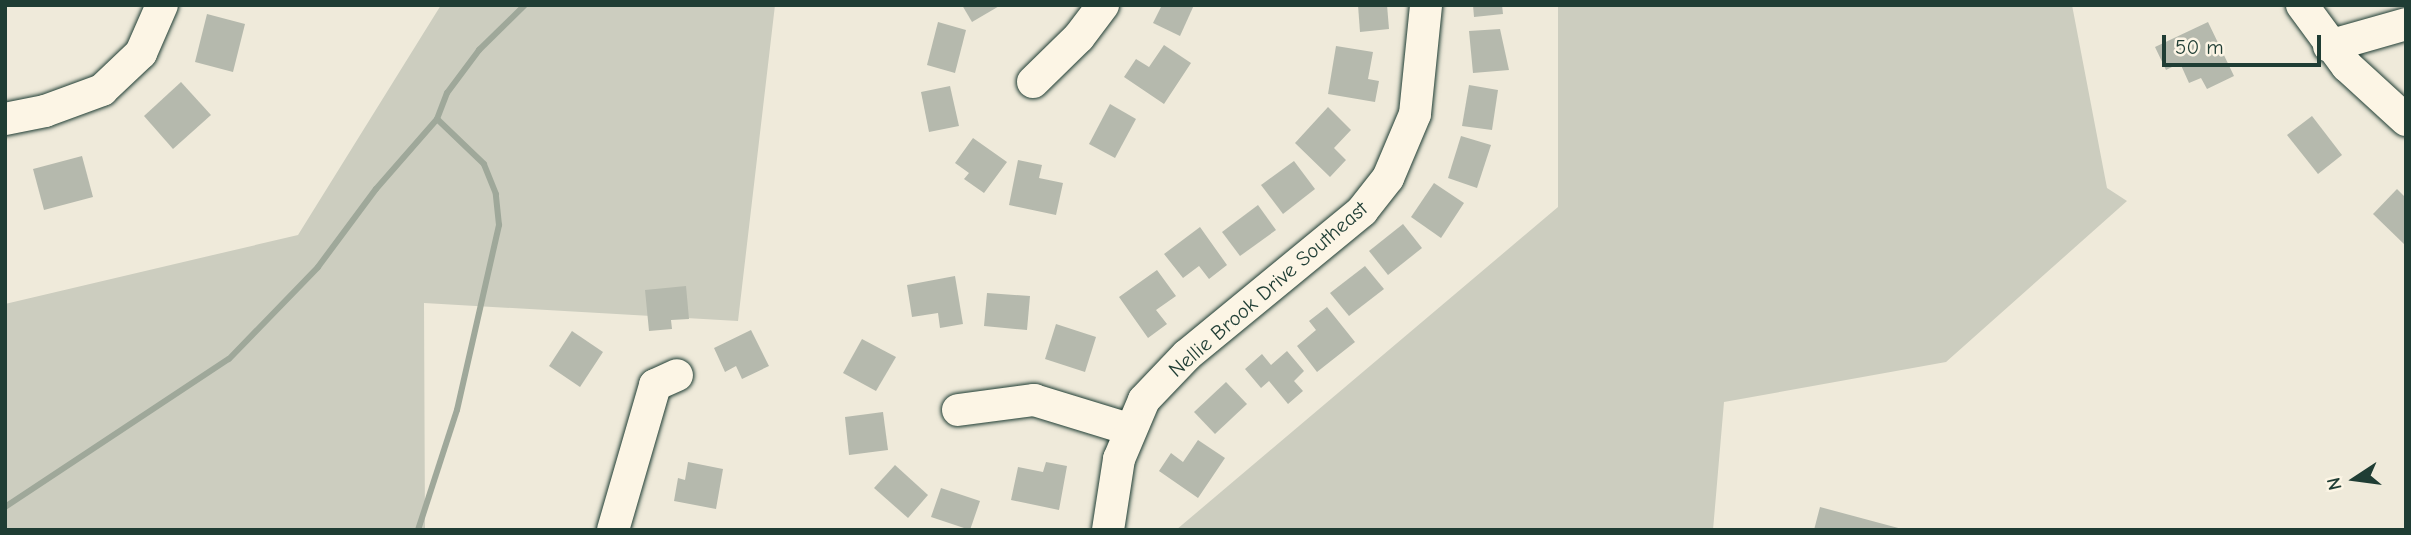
<!DOCTYPE html>
<style>
body{margin:0}
#map{position:relative;width:2411px;height:535px;overflow:hidden;background:#efeada;font-family:"Comic Neue",sans-serif}
div>[style]{position:absolute}
.green>*{inset:0;background:#cccdbf}
.stream>*{height:6px;margin:-3px;padding:0 3px;transform-origin:3px;border-radius:3px;background:#9fa89a}
.building>*{inset:0;background:#b5b9ad}
.roads{filter:drop-shadow(0 0 2px #1f3d34) drop-shadow(0 0 2px #1f3d34)}
.minor>*{height:32px;margin:-16px;padding:0 16px;transform-origin:16px;border-radius:16px;background:#fcf5e5}
span{translate:-50% -50%;white-space:nowrap;text-align:center;line-height:1.15;-webkit-text-stroke:5px #fcf5e5;paint-order:stroke}
.street-label{font-size:21px;color:#1f3d34}
.frame{position:absolute;inset:0;border:7px solid #1f3d34;pointer-events:none}
.north{position:absolute;left:2320px;top:444px;width:70px;height:70px;-webkit-text-stroke:5px #fcf5e5;paint-order:stroke;rotate:257deg;font-size:19px;font-weight:700;line-height:28px;text-align:center;color:#1f3d34}
.north::after{content:'';display:block;margin:auto;width:24px;height:32px;background:#1f3d34;clip-path:polygon(50% 0,100% 100%,50% 72%,0 100%)}
.scale{position:absolute;left:2162px;top:35px;width:159px;height:32px;box-sizing:border-box;border:4px solid #1f3d34;border-top:0;padding-left:9px;font-size:21px;line-height:24px;white-space:nowrap;color:#1f3d34;-webkit-text-stroke:5px #fcf5e5;paint-order:stroke}
</style>
<div id="map">
<div class="green">
<i style="clip-path:polygon(441px 5px,775px 5px,738px 321px,424px 303px,425px 530px,5px 530px,5px 304px,298px 235px)"></i>
<i style="clip-path:polygon(1558px 5px,2072px 5px,2107px 188px,2127px 201px,1946px 362px,1724px 402px,1713px 530px,1176px 530px,1558px 207px)"></i>
</div>
<div class="stream">
<i style="left:5px;top:507px;width:268px;rotate:-33.5deg"></i>
<i style="left:229px;top:359px;width:128px;rotate:-45.9deg"></i>
<i style="left:318px;top:267px;width:97px;rotate:-53.4deg"></i>
<i style="left:376px;top:189px;width:93px;rotate:-48.9deg"></i>
<i style="left:437px;top:119px;width:28px;rotate:-69deg"></i>
<i style="left:447px;top:93px;width:54px;rotate:-53.3deg"></i>
<i style="left:479px;top:50px;width:64px;rotate:-44.4deg"></i>
<i style="left:418px;top:530px;width:126px;rotate:-72deg"></i>
<i style="left:457px;top:410px;width:190px;rotate:-77.2deg"></i>
<i style="left:499px;top:225px;width:31px;rotate:-96deg"></i>
<i style="left:496px;top:194px;width:32px;rotate:-112deg"></i>
<i style="left:484px;top:164px;width:65px;rotate:-136.2deg"></i>
</div>
<div class="building">
<i style="clip-path:polygon(962px 5px,1001px 5px,972px 22px)"></i>
<i style="clip-path:polygon(1162px 5px,1194px 5px,1180px 36px,1153px 23px)"></i>
<i style="clip-path:polygon(1358px 5px,1387px 5px,1389px 29px,1360px 32px)"></i>
<i style="clip-path:polygon(1473px 5px,1502px 5px,1503px 14px,1474px 17px)"></i>
<i style="clip-path:polygon(207px 14px,245px 24px,233px 72px,195px 62px)"></i>
<i style="clip-path:polygon(938px 22px,966px 30px,955px 73px,927px 65px)"></i>
<i style="clip-path:polygon(2208px 22px,2234px 76px,2207px 89px,2201px 78px,2189px 83px,2180px 63px,2166px 70px,2155px 47px)"></i>
<i style="clip-path:polygon(1500px 29px,1509px 70px,1473px 73px,1469px 31px)"></i>
<i style="clip-path:polygon(1164px 45px,1191px 63px,1164px 104px,1124px 77px,1136px 59px,1149px 67px)"></i>
<i style="clip-path:polygon(1336px 46px,1373px 52px,1368px 79px,1379px 81px,1375px 102px,1328px 94px)"></i>
<i style="clip-path:polygon(181px 82px,211px 115px,173px 149px,144px 116px)"></i>
<i style="clip-path:polygon(1469px 85px,1498px 90px,1492px 130px,1462px 126px)"></i>
<i style="clip-path:polygon(950px 86px,959px 126px,929px 132px,921px 92px)"></i>
<i style="clip-path:polygon(1110px 104px,1136px 119px,1115px 158px,1089px 144px)"></i>
<i style="clip-path:polygon(1328px 107px,1351px 130px,1334px 148px,1346px 160px,1330px 177px,1295px 143px)"></i>
<i style="clip-path:polygon(2312px 116px,2342px 155px,2318px 174px,2287px 135px)"></i>
<i style="clip-path:polygon(1461px 136px,1491px 145px,1477px 188px,1448px 178px)"></i>
<i style="clip-path:polygon(973px 138px,1007px 162px,984px 193px,964px 179px,969px 173px,955px 163px)"></i>
<i style="clip-path:polygon(82px 156px,93px 197px,44px 210px,33px 169px)"></i>
<i style="clip-path:polygon(1018px 160px,1042px 165px,1039px 178px,1063px 183px,1056px 215px,1009px 205px)"></i>
<i style="clip-path:polygon(1294px 161px,1315px 189px,1283px 214px,1261px 185px)"></i>
<i style="clip-path:polygon(1434px 183px,1464px 203px,1441px 238px,1411px 217px)"></i>
<i style="clip-path:polygon(2397px 189px,2406px 198px,2406px 246px,2373px 214px)"></i>
<i style="clip-path:polygon(1258px 205px,1276px 230px,1240px 256px,1222px 232px)"></i>
<i style="clip-path:polygon(1403px 224px,1422px 248px,1388px 275px,1369px 251px)"></i>
<i style="clip-path:polygon(1200px 227px,1227px 265px,1209px 279px,1199px 266px,1183px 278px,1164px 254px)"></i>
<i style="clip-path:polygon(1365px 266px,1384px 289px,1349px 316px,1330px 293px)"></i>
<i style="clip-path:polygon(1157px 270px,1176px 296px,1156px 310px,1167px 324px,1148px 338px,1119px 297px)"></i>
<i style="clip-path:polygon(955px 276px,963px 324px,940px 328px,938px 313px,912px 317px,907px 285px)"></i>
<i style="clip-path:polygon(686px 286px,689px 319px,671px 320px,672px 329px,649px 331px,645px 290px)"></i>
<i style="clip-path:polygon(987px 293px,1030px 296px,1027px 330px,984px 326px)"></i>
<i style="clip-path:polygon(1327px 307px,1355px 342px,1317px 372px,1297px 346px,1316px 330px,1309px 321px)"></i>
<i style="clip-path:polygon(1056px 324px,1096px 337px,1085px 372px,1045px 359px)"></i>
<i style="clip-path:polygon(751px 330px,769px 366px,742px 379px,736px 366px,725px 372px,714px 348px)"></i>
<i style="clip-path:polygon(572px 331px,603px 352px,580px 387px,549px 366px)"></i>
<i style="clip-path:polygon(862px 339px,896px 357px,876px 391px,843px 373px)"></i>
<i style="clip-path:polygon(1287px 351px,1304px 371px,1294px 381px,1303px 391px,1288px 404px,1269px 381px,1261px 388px,1245px 369px,1262px 354px,1271px 365px)"></i>
<i style="clip-path:polygon(1226px 382px,1247px 404px,1215px 434px,1194px 412px)"></i>
<i style="clip-path:polygon(883px 412px,888px 450px,849px 455px,845px 417px)"></i>
<i style="clip-path:polygon(1198px 440px,1225px 458px,1198px 498px,1159px 471px,1171px 453px,1183px 462px)"></i>
<i style="clip-path:polygon(688px 462px,723px 469px,716px 509px,674px 501px,678px 478px,685px 480px)"></i>
<i style="clip-path:polygon(1046px 462px,1067px 466px,1059px 510px,1011px 500px,1018px 467px,1043px 472px)"></i>
<i style="clip-path:polygon(895px 465px,928px 495px,908px 518px,874px 488px)"></i>
<i style="clip-path:polygon(941px 488px,980px 501px,970px 530px,931px 517px)"></i>
<i style="clip-path:polygon(1820px 507px,1902px 529px,1902px 530px,1814px 530px)"></i>
</div>
<div class="roads">
<div class="minor">
<i style="left:2302px;top:5px;width:76px;rotate:53.6deg"></i>
<i style="left:2347px;top:66px;width:80px;rotate:42.5deg"></i>
<i style="left:2329px;top:46px;width:80px;rotate:-15.9deg"></i>
<i style="left:1033px;top:82px;width:64px;rotate:-44.4deg"></i>
<i style="left:1079px;top:37px;width:40px;rotate:-53deg"></i>
<i style="left:5px;top:119px;width:41px;rotate:-11.3deg"></i>
<i style="left:45px;top:111px;width:61px;rotate:-20.2deg"></i>
<i style="left:102px;top:90px;width:54px;rotate:-43.5deg"></i>
<i style="left:141px;top:53px;width:52px;rotate:-66.4deg"></i>
<i style="left:958px;top:410px;width:77px;rotate:-7.5deg"></i>
<i style="left:1034px;top:400px;width:99px;rotate:17deg"></i>
<i style="left:613px;top:530px;width:151px;rotate:-73.8deg"></i>
<i style="left:655px;top:385px;width:24px;rotate:-24deg"></i>
<i style="left:1108px;top:530px;width:72px;rotate:-81.2deg"></i>
<i style="left:1119px;top:459px;width:64px;rotate:-67deg"></i>
<i style="left:1144px;top:400px;width:62px;rotate:-46.3deg"></i>
<i style="left:1187px;top:355px;width:227px;rotate:-39.4deg"></i>
<i style="left:1362px;top:211px;width:42px;rotate:-51.8deg"></i>
<i style="left:1388px;top:178px;width:69px;rotate:-67.1deg"></i>
<i style="left:1415px;top:114px;width:110px;rotate:-84.2deg"></i>
</div>
</div>
<div class="street-label">
<span style="left:1268px;top:289px;rotate:-41deg">Nellie Brook Drive Southeast</span>
</div>
<div class="frame"></div>
<div class="north">N</div>
<div class="scale">50 m</div>
</div>
